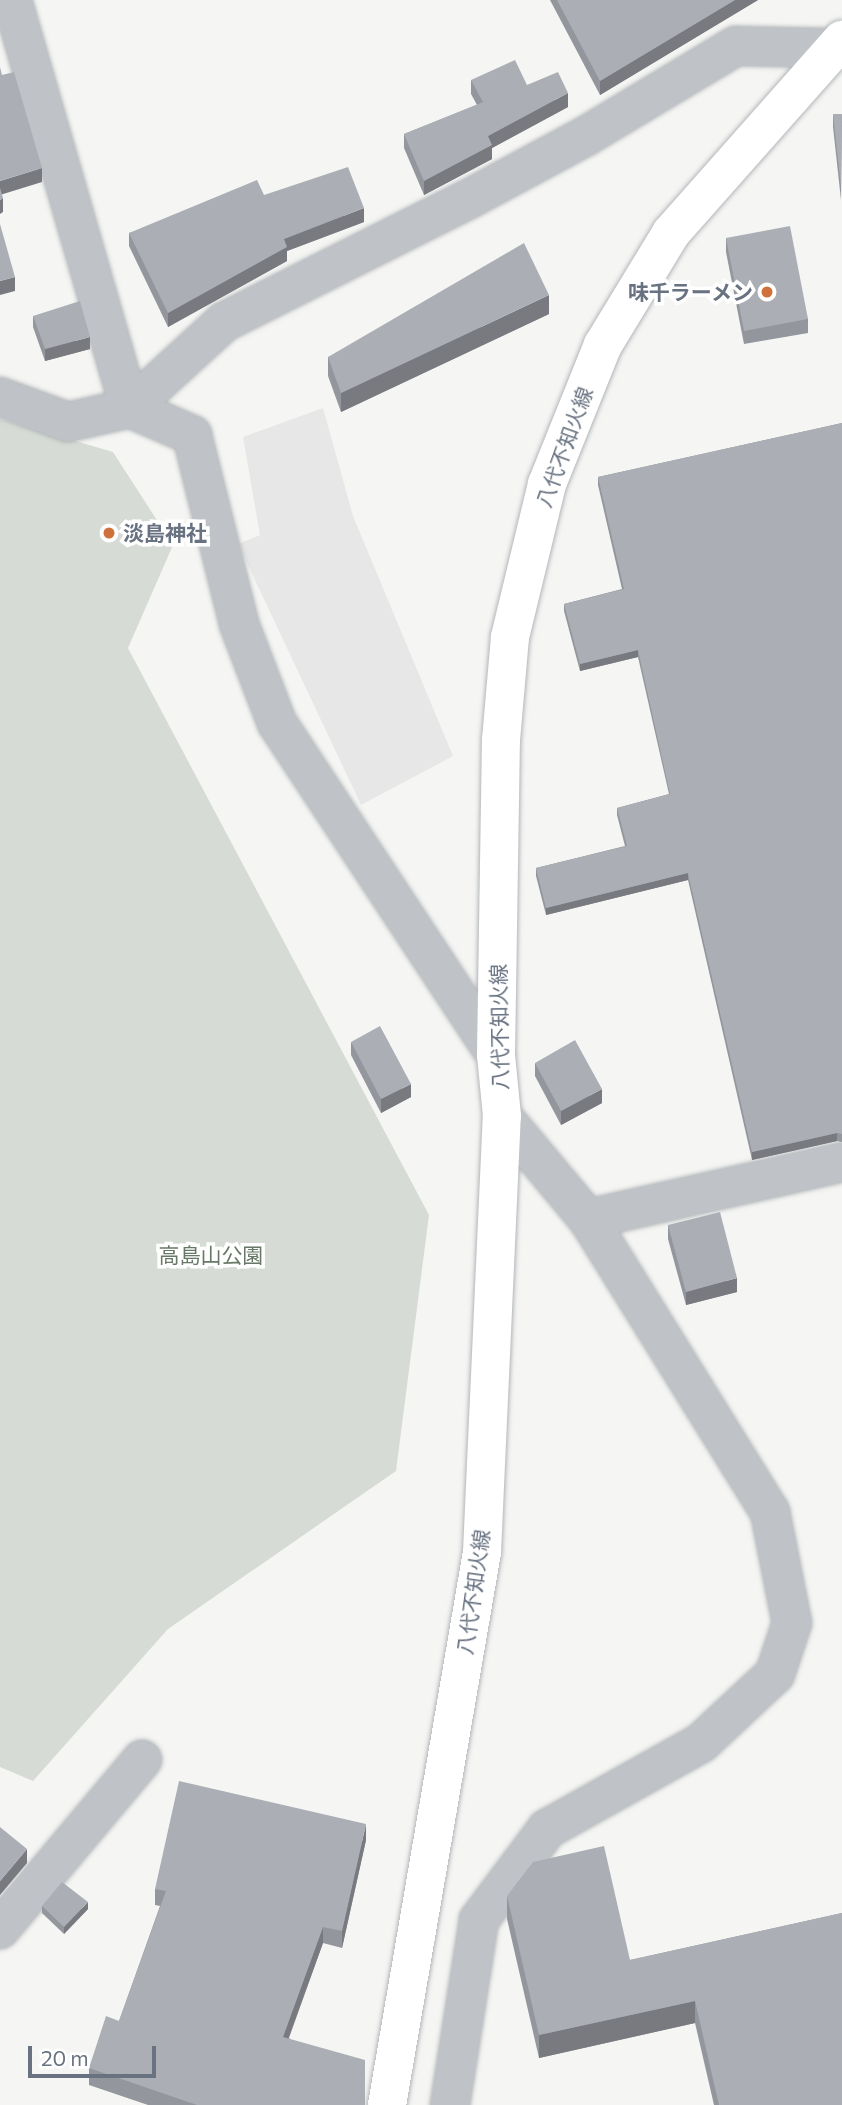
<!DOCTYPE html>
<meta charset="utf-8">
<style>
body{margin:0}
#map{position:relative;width:842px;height:2105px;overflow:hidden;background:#f5f6f3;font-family:Commissioner,"Noto Sans JP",sans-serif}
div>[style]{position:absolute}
.built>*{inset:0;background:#e6e7e6}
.green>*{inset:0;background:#d6dcd5}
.roads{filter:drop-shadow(0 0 2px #b3b6ba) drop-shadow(0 0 2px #b3b6ba)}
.minor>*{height:38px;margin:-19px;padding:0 19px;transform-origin:19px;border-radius:19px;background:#bfc2c6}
.major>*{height:38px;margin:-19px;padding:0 19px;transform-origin:19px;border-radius:19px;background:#fff}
.wall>*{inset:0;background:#93969c}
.shaded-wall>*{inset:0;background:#787a7f}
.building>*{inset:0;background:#abafb5}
.dots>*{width:19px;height:19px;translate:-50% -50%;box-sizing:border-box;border:4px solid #fff;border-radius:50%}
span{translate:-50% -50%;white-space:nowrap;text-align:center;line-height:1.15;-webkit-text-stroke:7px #fff;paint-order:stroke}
.poi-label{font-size:21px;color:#687280;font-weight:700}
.right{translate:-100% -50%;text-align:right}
.left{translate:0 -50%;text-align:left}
.street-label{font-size:21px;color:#687280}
.park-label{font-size:21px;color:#687866}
.scale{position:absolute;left:28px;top:2046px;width:128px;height:32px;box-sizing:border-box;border:4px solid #687280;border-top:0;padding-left:9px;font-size:21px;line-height:24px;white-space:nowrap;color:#687280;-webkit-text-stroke:5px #fff;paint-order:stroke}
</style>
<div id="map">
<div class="built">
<i style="clip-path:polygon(323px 408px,353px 516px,453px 756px,361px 805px,238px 544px,260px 535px,243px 437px)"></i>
</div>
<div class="green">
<i style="clip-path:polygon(0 419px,113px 452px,173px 545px,128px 648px,429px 1215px,396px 1471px,168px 1629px,33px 1781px,0 1767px)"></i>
</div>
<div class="roads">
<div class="minor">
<i style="left:12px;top:0;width:425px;rotate:73.9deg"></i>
<i style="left:0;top:397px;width:72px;rotate:20.2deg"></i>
<i style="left:68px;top:422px;width:64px;rotate:-12.7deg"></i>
<i style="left:130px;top:408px;width:127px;rotate:-42.5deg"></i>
<i style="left:224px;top:322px;width:272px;rotate:-26.7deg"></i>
<i style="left:467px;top:200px;width:135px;rotate:-28.3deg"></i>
<i style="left:586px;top:136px;width:175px;rotate:-31deg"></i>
<i style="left:736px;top:46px;width:94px;rotate:1.2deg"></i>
<i style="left:130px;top:408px;width:68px;rotate:23.5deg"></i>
<i style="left:192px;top:435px;width:195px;rotate:76deg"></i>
<i style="left:239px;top:624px;width:106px;rotate:69deg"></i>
<i style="left:277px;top:723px;width:398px;rotate:56.6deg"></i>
<i style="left:588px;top:1219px;width:260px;rotate:-12.6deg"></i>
<i style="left:0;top:1929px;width:221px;rotate:-50deg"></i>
<i style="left:450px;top:2105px;width:187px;rotate:-81.1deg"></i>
<i style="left:479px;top:1920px;width:114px;rotate:-53.2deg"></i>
<i style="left:547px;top:1829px;width:176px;rotate:-29.2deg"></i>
<i style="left:701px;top:1743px;width:101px;rotate:-43deg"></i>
<i style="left:775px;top:1674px;width:54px;rotate:-71.6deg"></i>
<i style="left:792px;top:1623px;width:113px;rotate:-101.2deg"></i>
<i style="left:770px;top:1512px;width:345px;rotate:-121.8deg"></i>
<i style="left:588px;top:1219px;width:134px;rotate:-129.9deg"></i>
</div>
<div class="major">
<i style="left:387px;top:2105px;width:561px;rotate:-80.25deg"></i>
<i style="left:482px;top:1552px;width:436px;rotate:-87.4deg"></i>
<i style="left:502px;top:1116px;width:61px;rotate:-95.6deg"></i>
<i style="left:496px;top:1055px;width:315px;rotate:-89.1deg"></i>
<i style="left:501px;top:740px;width:103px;rotate:-85deg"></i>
<i style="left:510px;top:637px;width:157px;rotate:-76.4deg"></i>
<i style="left:547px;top:484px;width:150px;rotate:-68.1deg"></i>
<i style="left:603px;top:345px;width:131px;rotate:-58.7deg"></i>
<i style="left:671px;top:233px;width:258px;rotate:-48.5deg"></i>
</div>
</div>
<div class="wall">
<i style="clip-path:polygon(550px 0,758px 0,600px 95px)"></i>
<i style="clip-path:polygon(471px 80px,527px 85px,568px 107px,492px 148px,492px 159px,424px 195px,404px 148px,404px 134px,477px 105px,471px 94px)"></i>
<i style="clip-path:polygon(833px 114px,842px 114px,841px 200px,833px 127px)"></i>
<i style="clip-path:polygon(264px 195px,364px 222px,287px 251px,287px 261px,168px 327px,129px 246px,129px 233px)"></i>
<i style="clip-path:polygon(726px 238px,808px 319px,808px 333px,744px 344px,726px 252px)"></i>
<i style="clip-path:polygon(549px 314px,341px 412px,328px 376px,328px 357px)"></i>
<i style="clip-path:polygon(33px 316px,90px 349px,45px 361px,33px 327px)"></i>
<i style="clip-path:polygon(842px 423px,842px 1142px,837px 1141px,752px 1160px,688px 880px,546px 915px,536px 876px,536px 868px,625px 846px,617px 815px,617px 808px,669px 794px,638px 657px,580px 671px,564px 611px,564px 604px,622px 589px,598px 485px,598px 477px)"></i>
<i style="clip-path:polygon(351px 1042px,411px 1097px,381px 1113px,351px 1055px)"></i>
<i style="clip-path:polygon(535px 1063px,602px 1103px,561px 1125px,535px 1076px)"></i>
<i style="clip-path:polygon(668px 1225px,737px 1292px,686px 1305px,668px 1239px)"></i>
<i style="clip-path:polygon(366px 1840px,342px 1948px,323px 1943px,289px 2038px,365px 2105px,148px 2105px,89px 2085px,89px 2068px,119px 2021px,160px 1906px,155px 1905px,155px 1889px)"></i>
<i style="clip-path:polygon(507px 1896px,630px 1960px,842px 1913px,842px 2105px,714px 2105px,695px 2023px,539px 2058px,507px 1919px)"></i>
<i style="clip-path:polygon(42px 1906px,88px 1909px,64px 1934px,42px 1913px)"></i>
</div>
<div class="shaded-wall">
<i style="clip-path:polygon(735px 0,758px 0,600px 95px,600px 81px)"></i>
<i style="clip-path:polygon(568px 93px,568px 107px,492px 148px,492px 159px,424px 195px,424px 181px,488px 136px)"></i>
<i style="clip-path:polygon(42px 168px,42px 182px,0 195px,0 181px)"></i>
<i style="clip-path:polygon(3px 198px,3px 212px,0 214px,0 200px)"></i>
<i style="clip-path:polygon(364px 208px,364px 222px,287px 251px,287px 261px,168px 327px,168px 313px,284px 239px)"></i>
<i style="clip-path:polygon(15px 277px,15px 291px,0 295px,0 281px)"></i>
<i style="clip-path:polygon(549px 295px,549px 314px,341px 412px,341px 393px)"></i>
<i style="clip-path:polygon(90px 337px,90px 349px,45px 361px,45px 349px)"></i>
<i style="clip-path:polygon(638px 650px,638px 657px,580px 671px,580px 664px)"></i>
<i style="clip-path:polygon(688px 873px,688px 880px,546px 915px,546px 908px)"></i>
<i style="clip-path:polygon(411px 1084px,411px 1097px,381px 1113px,381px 1099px)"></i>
<i style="clip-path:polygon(602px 1089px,602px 1103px,561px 1125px,561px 1111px)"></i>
<i style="clip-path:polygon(837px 1133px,837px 1141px,752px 1160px,752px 1152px)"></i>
<i style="clip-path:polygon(737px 1278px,737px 1292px,686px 1305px,686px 1292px)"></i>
<i style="clip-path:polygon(366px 1824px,366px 1840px,342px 1948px,342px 1931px)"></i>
<i style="clip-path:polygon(27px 1849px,27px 1863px,0 1895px,0 1881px)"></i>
<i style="clip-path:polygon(88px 1902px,88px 1909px,64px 1934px,64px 1927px)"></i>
<i style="clip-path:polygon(323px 1927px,323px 1943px,283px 2053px,283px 2037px)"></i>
<i style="clip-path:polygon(695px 2001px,695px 2023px,539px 2058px,539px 2035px)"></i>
</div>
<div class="building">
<i style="clip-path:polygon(557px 0,735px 0,600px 81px)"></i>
<i style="clip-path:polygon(515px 60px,527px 85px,558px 72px,568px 93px,488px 136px,492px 145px,424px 181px,404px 134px,483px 102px,471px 80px)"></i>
<i style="clip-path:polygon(0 67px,2px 75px,14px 72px,42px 168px,0 181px)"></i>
<i style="clip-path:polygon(833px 114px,842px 114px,841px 187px)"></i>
<i style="clip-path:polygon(348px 167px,364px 208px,284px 239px,287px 247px,168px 313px,129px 233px,257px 180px,264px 195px)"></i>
<i style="clip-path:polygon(0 188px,3px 198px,0 200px)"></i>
<i style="clip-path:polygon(0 224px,15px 277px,0 281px)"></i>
<i style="clip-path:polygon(790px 226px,808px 319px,744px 331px,726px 238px)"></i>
<i style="clip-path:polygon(524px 243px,549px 295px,341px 393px,328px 357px)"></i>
<i style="clip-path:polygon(80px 301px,90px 337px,45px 349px,33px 316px)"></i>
<i style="clip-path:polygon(842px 423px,842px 1134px,837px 1133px,752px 1152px,688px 873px,546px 908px,536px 868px,627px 846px,617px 808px,670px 794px,638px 650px,580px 664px,564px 604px,624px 589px,598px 477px)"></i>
<i style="clip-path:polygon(380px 1026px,411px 1084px,381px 1099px,351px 1042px)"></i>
<i style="clip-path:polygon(575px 1040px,602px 1089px,561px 1111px,535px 1063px)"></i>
<i style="clip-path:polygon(720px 1212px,737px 1278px,686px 1292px,668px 1225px)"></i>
<i style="clip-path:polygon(179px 1781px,366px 1824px,342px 1931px,323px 1927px,283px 2037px,365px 2060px,365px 2105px,197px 2105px,89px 2068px,106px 2016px,119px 2021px,166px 1891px,155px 1889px)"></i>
<i style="clip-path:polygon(0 1827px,27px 1849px,0 1881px)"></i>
<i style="clip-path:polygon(604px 1846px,630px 1960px,842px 1913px,842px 2105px,719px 2105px,695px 2001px,539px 2035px,507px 1896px,533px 1862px)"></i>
<i style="clip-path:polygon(62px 1882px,88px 1902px,64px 1927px,42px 1906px)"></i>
</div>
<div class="dots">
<i style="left:767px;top:292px;background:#ce713b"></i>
<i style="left:109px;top:533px;background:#ce713b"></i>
</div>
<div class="poi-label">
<span class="right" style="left:753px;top:292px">味千ラーメン</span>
<span class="left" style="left:123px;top:533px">淡島神社</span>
</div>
<div class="street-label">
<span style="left:564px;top:447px;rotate:-70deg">八代不知火線</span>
<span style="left:499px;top:1027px;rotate:-91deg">八代不知火線</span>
<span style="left:473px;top:1592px;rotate:-82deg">八代不知火線</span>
</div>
<div class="park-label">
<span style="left:211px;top:1255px">高島山公園</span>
</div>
<div class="scale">20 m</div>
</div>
